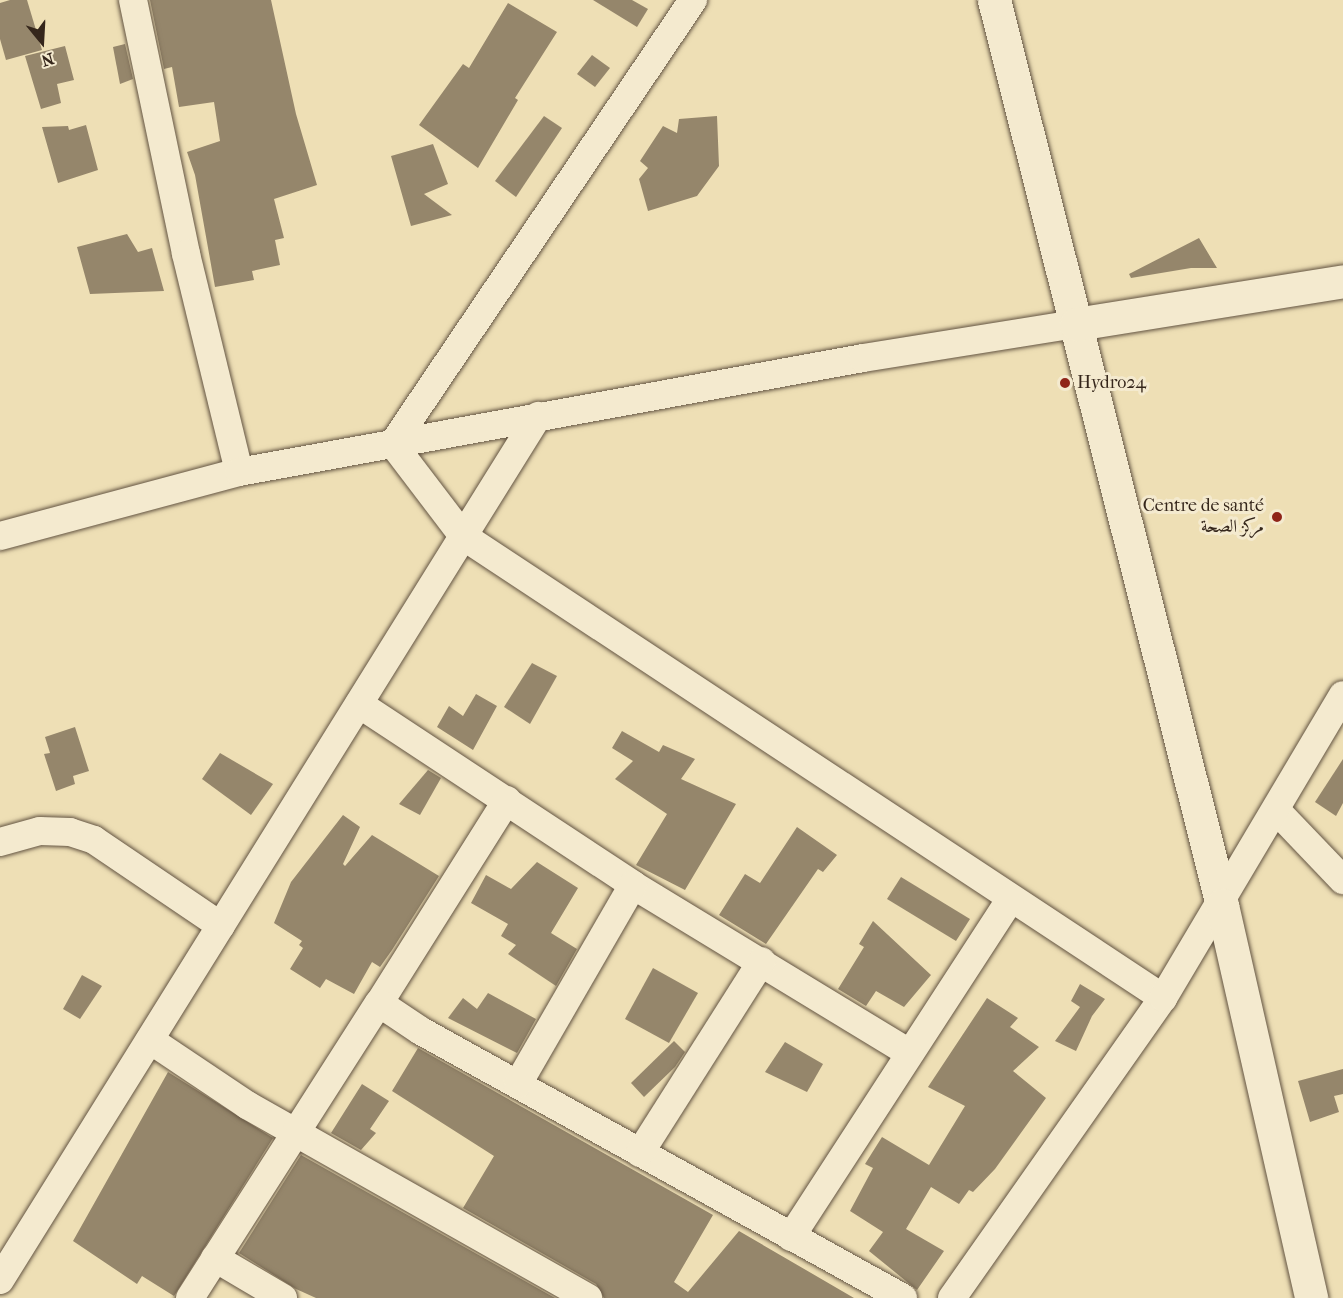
<!DOCTYPE html>
<meta charset="utf-8">
<style>
body{margin:0}
#map{position:relative;width:1343px;height:1298px;overflow:hidden;background:#eedfb5;font-family:"IM FELL French Canon",Amiri,serif}
div>[style]{position:absolute}
.building>*{inset:0;background:#95866b}
.roads{filter:drop-shadow(0 0 2px #635442) drop-shadow(0 0 2px #635442)}
.minor>*{height:28px;margin:-14px;padding:0 14px;transform-origin:14px;border-radius:14px;background:#f4eacf}
.tertiary>*{height:33px;margin:-16.5px;padding:0 16.5px;transform-origin:16.5px;border-radius:16.5px;background:#f4eacf}
.dots>*{width:16px;height:16px;translate:-50% -50%;box-sizing:border-box;border:3px solid #f4eacf;border-radius:50%}
span{translate:-50% -50%;white-space:nowrap;text-align:center;line-height:1.15;-webkit-text-stroke:6px #f4eacf;paint-order:stroke}
.poi-label{font-size:18px;color:#35261b}
.left{translate:0 -50%;text-align:left}
.right{translate:-100% -50%;text-align:right}
.north{position:absolute;left:12px;top:12px;width:60px;height:60px;-webkit-text-stroke:4px #f4eacf;paint-order:stroke;rotate:162deg;font-size:16px;font-weight:700;line-height:24px;text-align:center;color:#35261b}
.north::after{content:'';display:block;margin:auto;width:21px;height:27px;background:#35261b;clip-path:polygon(50% 0,100% 100%,50% 72%,0 100%)}
</style>
<div id="map">
<div class="building">
<i style="clip-path:polygon(10px 0,27px 0,42px 50px,6px 60px,0 39px,0 3px)"></i>
<i style="clip-path:polygon(150px 0,271px 0,296px 114px,317px 185px,274px 199px,284px 238px,275px 240px,280px 265px,252px 271px,254px 280px,215px 287px,195px 175px,187px 152px,220px 141px,214px 102px,179px 107px,172px 67px,164px 69px)"></i>
<i style="clip-path:polygon(593px 0,632px 0,648px 9px,637px 27px)"></i>
<i style="clip-path:polygon(508px 3px,557px 32px,515px 98px,518px 100px,478px 168px,419px 125px,463px 64px,469px 68px)"></i>
<i style="clip-path:polygon(125px 44px,133px 79px,120px 84px,113px 47px)"></i>
<i style="clip-path:polygon(65px 46px,74px 80px,57px 84px,61px 103px,41px 109px,25px 56px)"></i>
<i style="clip-path:polygon(592px 55px,610px 68px,595px 87px,577px 74px)"></i>
<i style="clip-path:polygon(544px 116px,562px 128px,516px 197px,495px 181px)"></i>
<i style="clip-path:polygon(717px 116px,719px 166px,697px 196px,648px 211px,639px 179px,648px 168px,640px 161px,663px 126px,677px 133px,679px 119px)"></i>
<i style="clip-path:polygon(86px 125px,98px 170px,58px 183px,42px 127px,68px 126px,69px 130px)"></i>
<i style="clip-path:polygon(433px 144px,448px 184px,424px 194px,452px 215px,411px 226px,391px 156px)"></i>
<i style="clip-path:polygon(127px 234px,138px 252px,152px 248px,164px 291px,90px 294px,77px 247px)"></i>
<i style="clip-path:polygon(1199px 238px,1217px 268px,1191px 268px,1131px 278px,1129px 274px)"></i>
<i style="clip-path:polygon(532px 663px,557px 676px,530px 724px,504px 707px)"></i>
<i style="clip-path:polygon(476px 694px,497px 706px,473px 750px,437px 727px,449px 706px,463px 716px)"></i>
<i style="clip-path:polygon(75px 727px,89px 771px,73px 776px,75px 784px,56px 791px,44px 754px,50px 753px,45px 737px)"></i>
<i style="clip-path:polygon(622px 731px,659px 752px,663px 745px,695px 759px,681px 779px,736px 804px,685px 890px,636px 865px,667px 814px,615px 779px,633px 761px,612px 748px)"></i>
<i style="clip-path:polygon(220px 753px,273px 784px,251px 815px,202px 779px)"></i>
<i style="clip-path:polygon(1343px 759px,1343px 803px,1336px 816px,1315px 802px)"></i>
<i style="clip-path:polygon(428px 770px,441px 778px,420px 815px,399px 804px)"></i>
<i style="clip-path:polygon(343px 815px,360px 827px,343px 864px,345px 866px,372px 835px,439px 876px,392px 950px,380px 967px,372px 962px,354px 994px,326px 979px,320px 988px,290px 969px,303px 948px,299px 945px,302px 941px,274px 923px,291px 882px)"></i>
<i style="clip-path:polygon(797px 827px,837px 855px,823px 872px,818px 869px,766px 944px,719px 915px,745px 874px,760px 883px)"></i>
<i style="clip-path:polygon(537px 862px,578px 888px,551px 933px,577px 949px,556px 986px,508px 954px,516px 945px,501px 936px,508px 924px,471px 903px,486px 875px,511px 889px)"></i>
<i style="clip-path:polygon(901px 877px,970px 919px,956px 941px,887px 899px)"></i>
<i style="clip-path:polygon(873px 921px,931px 975px,904px 1007px,876px 991px,866px 1006px,838px 989px,864px 947px,859px 944px)"></i>
<i style="clip-path:polygon(653px 968px,698px 993px,669px 1043px,625px 1019px)"></i>
<i style="clip-path:polygon(82px 975px,102px 986px,80px 1019px,63px 1009px)"></i>
<i style="clip-path:polygon(1080px 984px,1105px 999px,1092px 1016px,1076px 1051px,1055px 1041px,1080px 1007px,1071px 1001px)"></i>
<i style="clip-path:polygon(488px 993px,536px 1019px,517px 1053px,448px 1018px,463px 998px,477px 1009px)"></i>
<i style="clip-path:polygon(987px 998px,1018px 1018px,1010px 1027px,1039px 1047px,1013px 1071px,1046px 1098px,995px 1169px,973px 1192px,969px 1190px,959px 1204px,931px 1187px,906px 1229px,944px 1251px,917px 1290px,869px 1251px,883px 1232px,850px 1211px,873px 1168px,865px 1164px,882px 1137px,929px 1165px,965px 1106px,928px 1087px)"></i>
<i style="clip-path:polygon(674px 1041px,685px 1052px,675px 1067px,644px 1097px,631px 1083px)"></i>
<i style="clip-path:polygon(785px 1042px,823px 1064px,807px 1092px,765px 1072px)"></i>
<i style="clip-path:polygon(418px 1048px,713px 1215px,674px 1282px,688px 1292px,739px 1231px,854px 1298px,604px 1298px,596px 1284px,463px 1208px,494px 1156px,392px 1091px)"></i>
<i style="clip-path:polygon(1343px 1069px,1343px 1094px,1334px 1096px,1339px 1112px,1310px 1122px,1298px 1081px)"></i>
<i style="clip-path:polygon(168px 1072px,273px 1138px,174px 1296px,142px 1276px,137px 1284px,73px 1241px)"></i>
<i style="clip-path:polygon(362px 1084px,389px 1101px,370px 1129px,376px 1133px,361px 1150px,331px 1133px)"></i>
<i style="clip-path:polygon(301px 1155px,555px 1298px,316px 1298px,296px 1289px,239px 1253px)"></i>
</div>
<div class="roads">
<div class="minor">
<i style="left:133px;top:0;width:259px;rotate:78.2deg"></i>
<i style="left:186px;top:254px;width:224px;rotate:76.3deg"></i>
<i style="left:693px;top:0;width:536px;rotate:124.05deg"></i>
<i style="left:393px;top:444px;width:116px;rotate:52.7deg"></i>
<i style="left:463px;top:536px;width:839px;rotate:33.42deg"></i>
<i style="left:0;top:536px;width:247px;rotate:-15deg"></i>
<i style="left:239px;top:472px;width:634px;rotate:-10.35deg"></i>
<i style="left:863px;top:358px;width:216px;rotate:-9.1deg"></i>
<i style="left:359px;top:704px;width:328px;rotate:33.4deg"></i>
<i style="left:633px;top:885px;width:323px;rotate:31.3deg"></i>
<i style="left:507px;top:800px;width:240px;rotate:122.2deg"></i>
<i style="left:379px;top:1003px;width:50px;rotate:33.7deg"></i>
<i style="left:421px;top:1031px;width:551px;rotate:28.98deg"></i>
<i style="left:1276px;top:810px;width:97px;rotate:46.3deg"></i>
<i style="left:0;top:842px;width:41px;rotate:-15.4deg"></i>
<i style="left:40px;top:831px;width:30px;rotate:2deg"></i>
<i style="left:70px;top:832px;width:25px;rotate:18deg"></i>
<i style="left:94px;top:840px;width:153px;rotate:34.1deg"></i>
<i style="left:150px;top:1040px;width:117px;rotate:33.8deg"></i>
<i style="left:247px;top:1105px;width:392px;rotate:29.5deg"></i>
<i style="left:518px;top:1084px;width:230px;rotate:-60deg"></i>
<i style="left:640px;top:1153px;width:227px;rotate:-57.6deg"></i>
<i style="left:791px;top:1237px;width:402px;rotate:-57deg"></i>
<i style="left:215px;top:1258px;width:79px;rotate:30.5deg"></i>
<i style="left:0;top:1280px;width:1018px;rotate:-58.09deg"></i>
<i style="left:190px;top:1298px;width:350px;rotate:-57.4deg"></i>
<i style="left:952px;top:1298px;width:367px;rotate:-54.9deg"></i>
<i style="left:1163px;top:998px;width:352px;rotate:-59.3deg"></i>
</div>
<div class="tertiary">
<i style="left:994px;top:0;width:933px;rotate:75.86deg"></i>
<i style="left:1222px;top:905px;width:403px;rotate:77.2deg"></i>
<i style="left:1076px;top:324px;width:270px;rotate:-9.1deg"></i>
</div>
</div>
<div class="dots">
<i style="left:1065px;top:383px;background:#8f2418"></i>
<i style="left:1277px;top:517px;background:#8f2418"></i>
</div>
<div class="poi-label">
<span class="left" style="left:1077px;top:383px">Hydro24</span>
<span class="right" style="left:1264px;top:517px">Centre de santé<br>مركز الصحة</span>
</div>
<div class="north">N</div>
</div>
